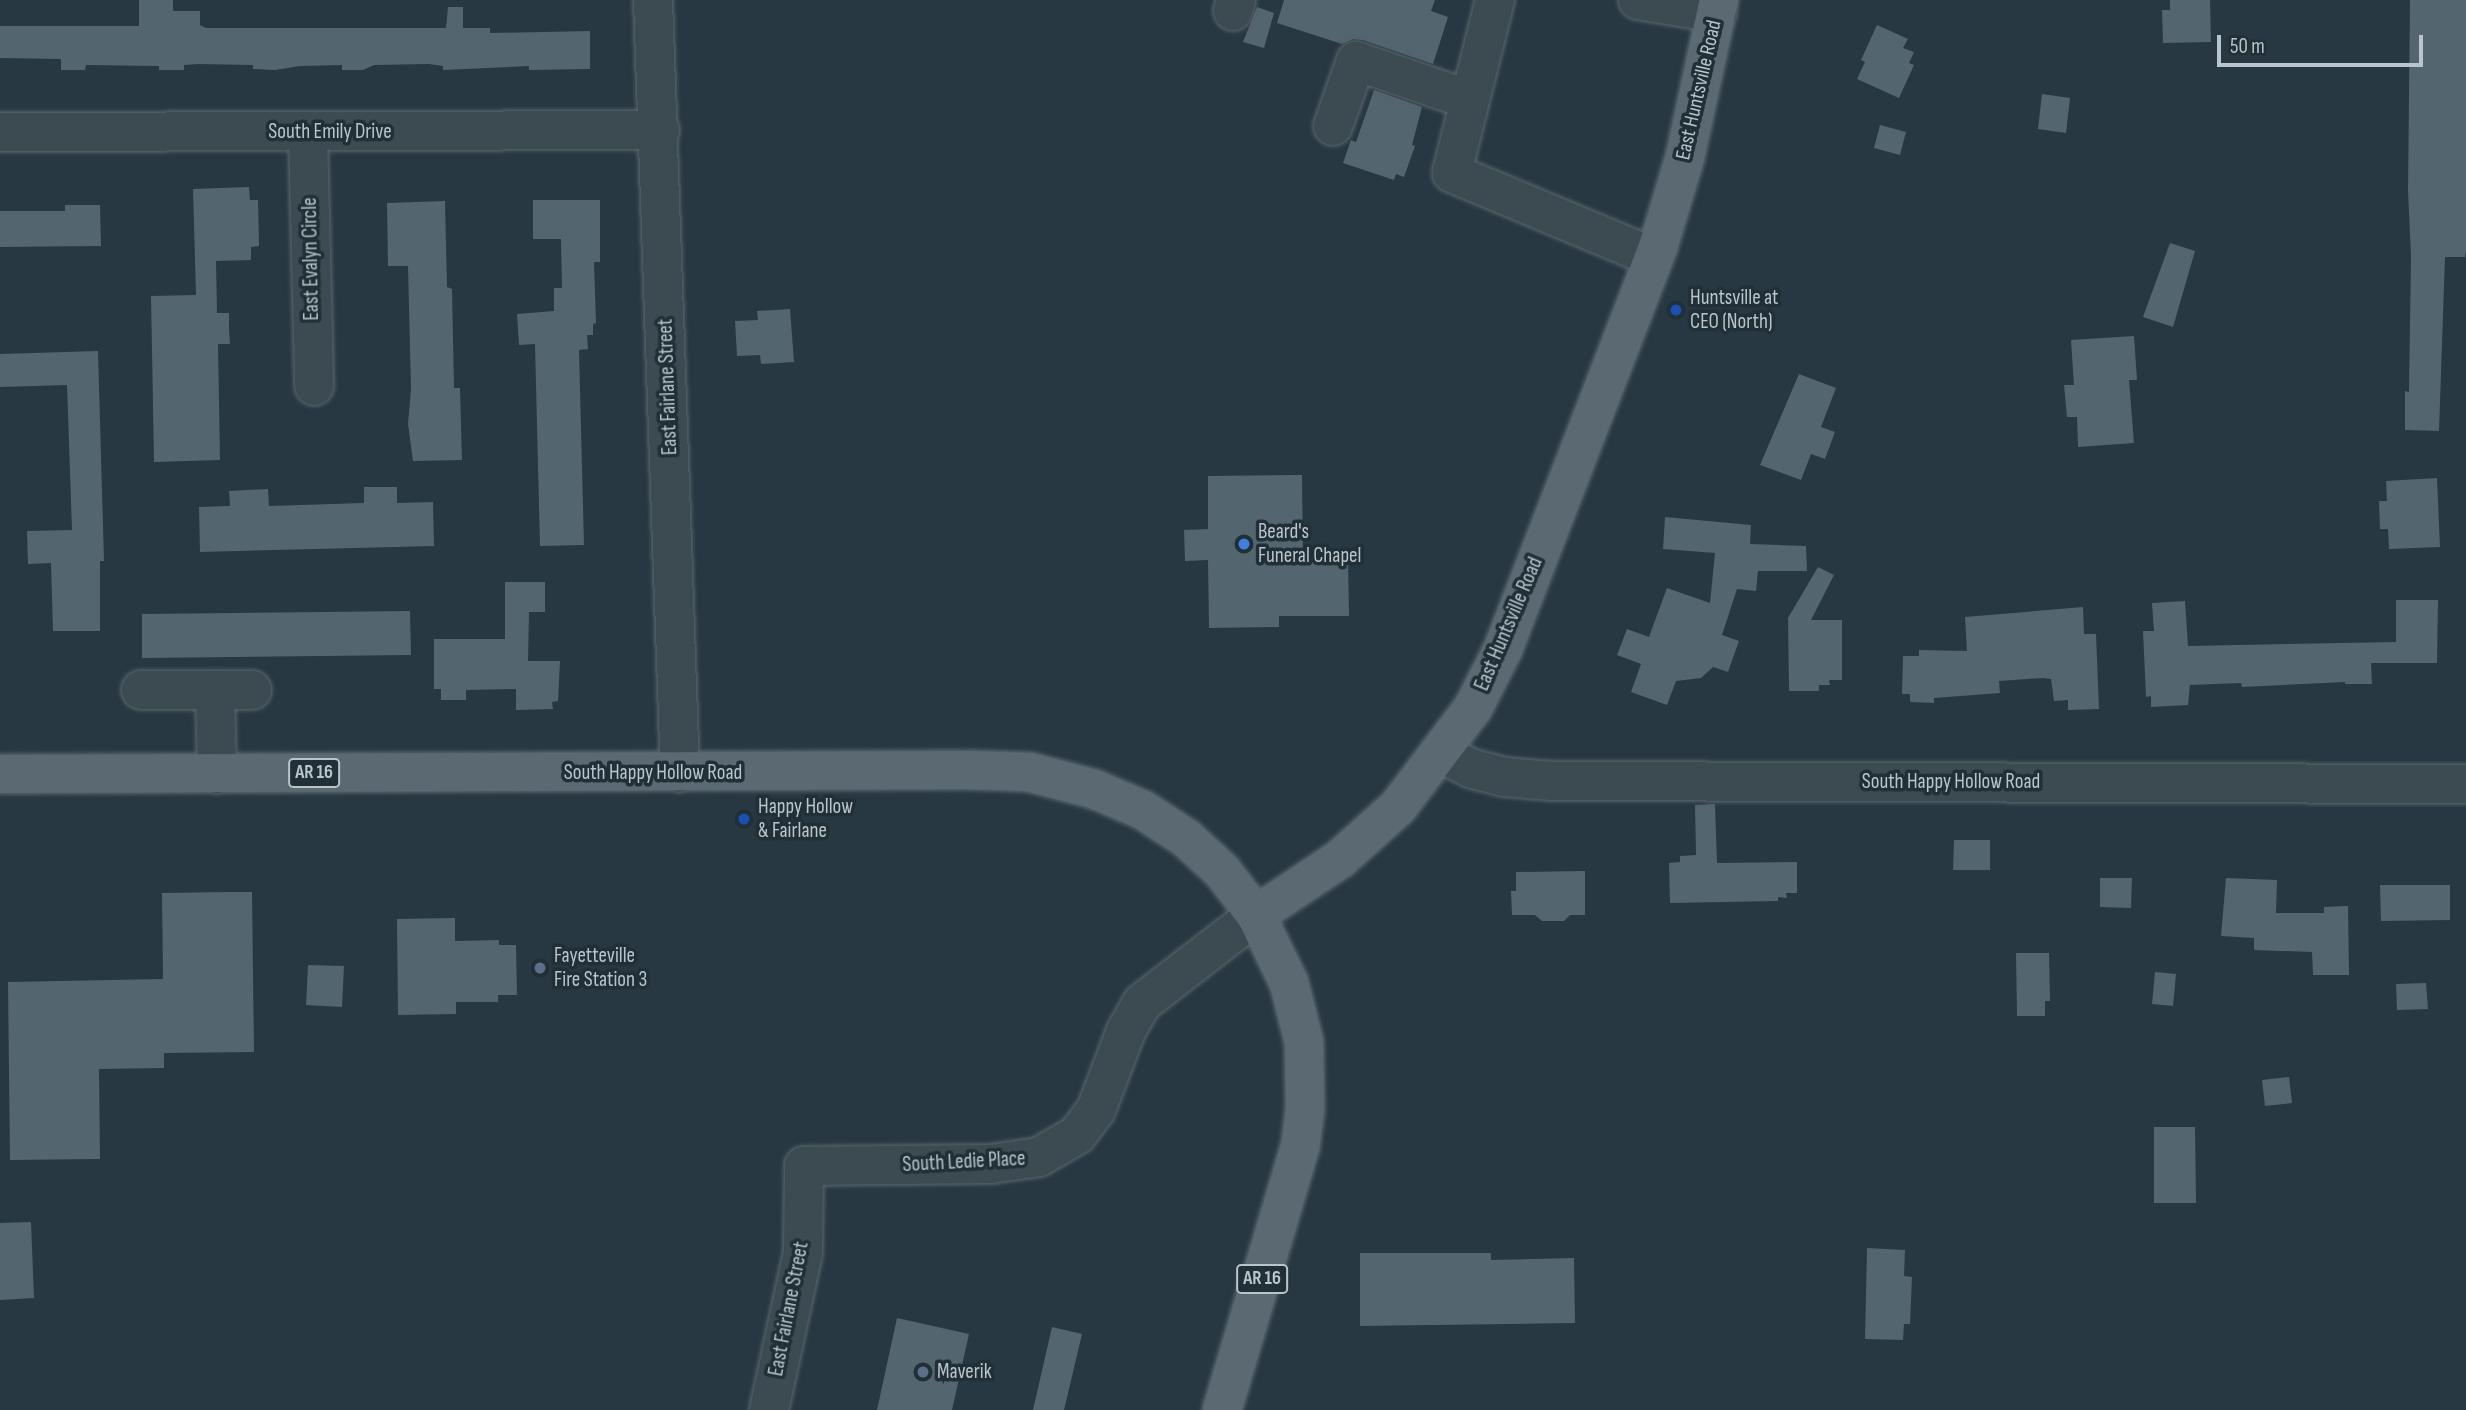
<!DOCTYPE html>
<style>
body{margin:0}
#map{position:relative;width:2466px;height:1410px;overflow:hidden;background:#283842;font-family:"Sofia Sans Condensed",sans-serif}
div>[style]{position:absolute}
.building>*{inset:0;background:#53656f}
.roads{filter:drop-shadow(0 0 2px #5a676f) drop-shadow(0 0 2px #5a676f)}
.minor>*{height:38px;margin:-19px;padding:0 19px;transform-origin:19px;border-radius:19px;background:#3c4a52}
.major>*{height:38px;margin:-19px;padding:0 19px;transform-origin:19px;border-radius:19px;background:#5a6972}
.dots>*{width:19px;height:19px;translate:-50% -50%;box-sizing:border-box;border:4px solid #212f37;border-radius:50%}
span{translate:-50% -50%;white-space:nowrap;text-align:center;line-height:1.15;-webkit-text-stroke:7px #212f37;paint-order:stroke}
.shield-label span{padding:2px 5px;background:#212f37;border:2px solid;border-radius:5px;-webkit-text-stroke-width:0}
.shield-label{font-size:19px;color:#b9c4cc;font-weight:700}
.street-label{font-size:21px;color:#b9c4cc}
.poi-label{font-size:21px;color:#b9c4cc}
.left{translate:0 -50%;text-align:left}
.scale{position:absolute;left:2217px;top:35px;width:206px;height:32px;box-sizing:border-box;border:4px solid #b9c4cc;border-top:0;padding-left:9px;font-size:21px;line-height:24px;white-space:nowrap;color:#b9c4cc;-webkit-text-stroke:5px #212f37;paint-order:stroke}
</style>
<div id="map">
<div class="building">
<i style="clip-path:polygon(139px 0,173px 0,173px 11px,200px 11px,200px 25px,206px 28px,446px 28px,448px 7px,463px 7px,463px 28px,490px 28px,490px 33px,590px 31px,590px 69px,529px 70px,529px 66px,443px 70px,443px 66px,429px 64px,374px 65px,363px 70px,342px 70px,342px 65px,300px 66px,275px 70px,253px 69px,253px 65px,198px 64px,184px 65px,184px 70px,159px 70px,159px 66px,86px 65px,85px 70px,61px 70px,61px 59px,0 58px,0 26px,139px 26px)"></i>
<i style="clip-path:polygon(1284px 0,1435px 0,1431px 11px,1448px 17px,1433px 64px,1363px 40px,1353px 39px,1342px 44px,1277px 23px)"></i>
<i style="clip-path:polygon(2170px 0,2210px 0,2211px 42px,2163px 43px,2162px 10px,2170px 10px)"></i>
<i style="clip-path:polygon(2410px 0,2466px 0,2466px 250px,2465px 257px,2445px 257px,2439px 431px,2405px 430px,2405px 391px,2409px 392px,2411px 256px,2408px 191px)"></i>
<i style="clip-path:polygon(1257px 7px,1274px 13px,1264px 48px,1243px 42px)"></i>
<i style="clip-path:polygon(1877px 25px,1908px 39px,1903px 48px,1914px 52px,1909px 63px,1914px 65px,1899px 98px,1857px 79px,1865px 62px,1861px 60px)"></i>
<i style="clip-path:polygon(1374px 90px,1422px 107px,1412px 145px,1415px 146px,1404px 177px,1396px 174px,1394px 180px,1343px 163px,1351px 140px,1356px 142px)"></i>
<i style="clip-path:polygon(2042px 94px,2070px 98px,2066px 133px,2038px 129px)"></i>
<i style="clip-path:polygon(1880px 125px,1906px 132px,1900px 155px,1874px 148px)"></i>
<i style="clip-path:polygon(249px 187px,250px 200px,258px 200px,259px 246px,251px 247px,251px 260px,216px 261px,217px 313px,229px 313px,229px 329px,230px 344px,218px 344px,220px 460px,154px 462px,151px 296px,196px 295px,193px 189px)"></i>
<i style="clip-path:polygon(533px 200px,600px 200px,600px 262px,594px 262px,596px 323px,593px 324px,593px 335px,587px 335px,588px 349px,579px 350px,584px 545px,540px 546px,535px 344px,519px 345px,517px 314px,554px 311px,554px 288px,562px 288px,561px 239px,533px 239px)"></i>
<i style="clip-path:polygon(445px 201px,447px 287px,452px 289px,454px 388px,460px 388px,462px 460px,413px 461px,408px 424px,411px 389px,408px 266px,388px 266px,387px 203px)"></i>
<i style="clip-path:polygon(65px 205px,100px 205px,101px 246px,0 247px,0 211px,65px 211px)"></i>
<i style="clip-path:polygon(2170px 243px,2195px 251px,2173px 327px,2143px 317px)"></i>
<i style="clip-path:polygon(790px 309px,794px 362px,761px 364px,760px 355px,737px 356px,735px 321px,758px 320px,757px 311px)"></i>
<i style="clip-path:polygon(2134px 336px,2137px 380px,2129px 380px,2134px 443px,2078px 447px,2077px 417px,2067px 417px,2064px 385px,2074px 385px,2071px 340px)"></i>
<i style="clip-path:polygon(98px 351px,104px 561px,100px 561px,100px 631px,53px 631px,51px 563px,28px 564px,27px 531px,72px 530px,67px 385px,0 387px,0 354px)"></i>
<i style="clip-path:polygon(1799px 374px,1836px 388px,1821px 427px,1835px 432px,1825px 459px,1811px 454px,1801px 480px,1760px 465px)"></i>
<i style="clip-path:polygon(1302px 475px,1303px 558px,1348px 558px,1349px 616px,1279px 616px,1279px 627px,1209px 628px,1208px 560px,1185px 561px,1184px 530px,1208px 529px,1208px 476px)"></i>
<i style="clip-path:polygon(2437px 478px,2440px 547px,2389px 549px,2388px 529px,2380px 529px,2379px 501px,2387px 501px,2386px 481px)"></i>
<i style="clip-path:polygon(364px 487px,397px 487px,397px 503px,433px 502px,434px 546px,200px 552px,199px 507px,230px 506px,229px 491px,268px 489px,269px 506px,364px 503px)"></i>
<i style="clip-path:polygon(1665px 517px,1751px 525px,1750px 544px,1806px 546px,1807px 571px,1758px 571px,1756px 591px,1737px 589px,1722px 635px,1739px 641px,1728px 672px,1713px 667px,1701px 678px,1676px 681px,1667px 705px,1631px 692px,1641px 664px,1617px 655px,1627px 629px,1649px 637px,1667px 588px,1710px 603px,1715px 553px,1663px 549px)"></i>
<i style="clip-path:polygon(1818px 567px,1834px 575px,1811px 620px,1842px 620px,1842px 680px,1829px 680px,1830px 685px,1819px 685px,1819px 691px,1789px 691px,1788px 618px)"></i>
<i style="clip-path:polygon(505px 582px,545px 582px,545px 612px,529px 612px,528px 661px,560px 661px,558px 701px,552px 702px,553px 709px,516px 710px,516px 689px,466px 690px,466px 700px,441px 700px,441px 689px,434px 689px,434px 639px,505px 639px)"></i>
<i style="clip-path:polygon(2396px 600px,2438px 600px,2437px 663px,2371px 663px,2372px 684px,2345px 684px,2345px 682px,2242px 687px,2241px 683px,2190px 685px,2188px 705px,2151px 707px,2151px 696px,2146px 697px,2143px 631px,2154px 631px,2152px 603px,2185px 601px,2188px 646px,2396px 642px)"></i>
<i style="clip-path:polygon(2083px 607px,2084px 634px,2096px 634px,2099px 709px,2068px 710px,2068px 700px,2054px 701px,2051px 679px,2043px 678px,1999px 681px,2000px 693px,1934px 698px,1934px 703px,1910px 702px,1910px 694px,1902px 694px,1903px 656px,1919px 656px,1919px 650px,1967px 651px,1965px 617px)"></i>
<i style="clip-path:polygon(410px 611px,411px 655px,142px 658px,142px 614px)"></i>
<i style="clip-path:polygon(1715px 804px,1717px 863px,1797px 862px,1797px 893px,1786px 893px,1787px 898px,1778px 897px,1778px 901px,1670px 903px,1669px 863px,1680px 862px,1680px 856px,1696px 855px,1695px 805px)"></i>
<i style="clip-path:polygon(1954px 840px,1990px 840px,1990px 870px,1953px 870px)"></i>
<i style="clip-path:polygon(1585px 871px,1585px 915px,1570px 915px,1564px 921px,1542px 921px,1535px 915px,1512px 915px,1511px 891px,1516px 891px,1516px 872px)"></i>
<i style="clip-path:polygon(2100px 878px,2132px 878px,2131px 908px,2100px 907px)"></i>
<i style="clip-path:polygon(2226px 878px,2277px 880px,2276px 913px,2324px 913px,2324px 907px,2348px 906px,2349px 975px,2313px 975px,2312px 952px,2254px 950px,2254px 938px,2221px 936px)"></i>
<i style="clip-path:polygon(2380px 885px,2450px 885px,2450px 920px,2381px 921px)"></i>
<i style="clip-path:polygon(231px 892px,252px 892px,254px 1052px,164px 1053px,164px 1068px,99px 1069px,100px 1159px,10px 1160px,8px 982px,163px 979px,162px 893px)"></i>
<i style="clip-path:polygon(455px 918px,455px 941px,499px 940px,499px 945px,516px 945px,517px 995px,498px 995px,498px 1002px,456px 1002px,456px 1014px,398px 1015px,397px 919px)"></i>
<i style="clip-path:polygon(2016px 953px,2049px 953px,2050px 1001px,2045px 1001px,2045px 1016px,2017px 1016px)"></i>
<i style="clip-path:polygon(308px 965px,344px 966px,342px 1007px,306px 1005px)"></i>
<i style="clip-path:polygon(2155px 972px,2176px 974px,2173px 1006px,2152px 1004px)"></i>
<i style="clip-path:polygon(2426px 983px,2428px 1009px,2397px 1010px,2396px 984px)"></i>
<i style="clip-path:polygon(2289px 1077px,2292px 1103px,2265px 1106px,2262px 1080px)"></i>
<i style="clip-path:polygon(2154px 1127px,2195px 1127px,2196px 1203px,2154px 1203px)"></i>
<i style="clip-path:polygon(31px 1222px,34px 1298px,0 1300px,0 1223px)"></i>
<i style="clip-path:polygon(1867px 1248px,1905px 1250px,1904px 1276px,1912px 1277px,1910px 1324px,1904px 1324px,1903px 1340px,1865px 1339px)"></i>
<i style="clip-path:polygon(1360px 1253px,1491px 1253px,1491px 1260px,1574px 1258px,1575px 1323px,1360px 1326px)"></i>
<i style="clip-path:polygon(897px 1318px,969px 1334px,952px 1410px,877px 1410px)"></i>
<i style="clip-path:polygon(1052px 1327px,1082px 1334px,1064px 1410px,1033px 1410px)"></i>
</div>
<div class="roads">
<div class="minor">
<i style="left:653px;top:0;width:773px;rotate:88deg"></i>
<i style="left:1495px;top:0;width:178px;rotate:104deg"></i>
<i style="left:1452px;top:173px;width:218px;rotate:22.7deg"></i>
<i style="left:1638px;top:0;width:80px;rotate:9.3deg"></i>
<i style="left:1233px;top:11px;width:11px;rotate:-75deg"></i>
<i style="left:1333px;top:126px;width:69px;rotate:-70.5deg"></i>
<i style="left:1356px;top:61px;width:120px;rotate:18.9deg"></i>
<i style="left:0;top:132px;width:660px;rotate:-0.17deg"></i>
<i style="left:308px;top:133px;width:253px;rotate:88.6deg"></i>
<i style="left:141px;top:690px;width:111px"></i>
<i style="left:215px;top:690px;width:84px;rotate:88.6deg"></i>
<i style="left:1441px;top:753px;width:36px;rotate:27deg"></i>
<i style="left:1473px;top:769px;width:32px;rotate:14deg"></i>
<i style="left:1504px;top:777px;width:48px;rotate:4.8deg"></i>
<i style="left:1552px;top:781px;width:914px;rotate:0.19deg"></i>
<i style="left:769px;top:1410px;width:161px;rotate:-77.8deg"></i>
<i style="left:803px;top:1253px;width:87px;rotate:-89.3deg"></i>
<i style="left:804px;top:1166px;width:186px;rotate:-0.6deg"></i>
<i style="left:990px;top:1164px;width:49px;rotate:-8.1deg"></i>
<i style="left:1039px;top:1157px;width:44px;rotate:-30.1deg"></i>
<i style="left:1077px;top:1135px;width:31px;rotate:-53deg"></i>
<i style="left:1096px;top:1110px;width:85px;rotate:-69.2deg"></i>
<i style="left:1126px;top:1031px;width:32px;rotate:-60deg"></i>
<i style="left:1142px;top:1003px;width:144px;rotate:-37.7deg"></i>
</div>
<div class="major">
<i style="left:0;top:774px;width:967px;rotate:-0.24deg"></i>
<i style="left:967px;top:770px;width:62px;rotate:1.8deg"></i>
<i style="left:1029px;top:772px;width:67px;rotate:14.7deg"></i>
<i style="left:1094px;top:789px;width:53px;rotate:23.2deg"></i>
<i style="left:1143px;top:810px;width:51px;rotate:33.1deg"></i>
<i style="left:1186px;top:838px;width:49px;rotate:42.5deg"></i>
<i style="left:1222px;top:871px;width:56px;rotate:52.3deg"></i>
<i style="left:1256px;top:915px;width:76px;rotate:64.1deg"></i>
<i style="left:1289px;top:983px;width:61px;rotate:75.7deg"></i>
<i style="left:1304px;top:1042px;width:67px;rotate:89.1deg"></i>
<i style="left:1305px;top:1109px;width:38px;rotate:97deg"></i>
<i style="left:1300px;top:1147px;width:274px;rotate:106.5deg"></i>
<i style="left:1256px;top:915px;width:101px;rotate:-33.7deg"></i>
<i style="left:1340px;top:859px;width:78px;rotate:-41.9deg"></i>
<i style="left:1398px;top:807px;width:124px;rotate:-52.9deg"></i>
<i style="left:1473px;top:708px;width:66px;rotate:-63deg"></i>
<i style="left:1503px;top:649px;width:431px;rotate:-68.9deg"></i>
<i style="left:1658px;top:247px;width:94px;rotate:-73.3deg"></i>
<i style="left:1685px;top:157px;width:161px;rotate:-77.8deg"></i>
</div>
</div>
<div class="dots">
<i style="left:1676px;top:310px;background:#1a4fb4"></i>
<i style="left:1244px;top:544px;background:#3f7fe0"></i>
<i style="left:744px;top:819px;background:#1a4fb4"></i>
<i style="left:540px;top:968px;background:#5c6f8a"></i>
<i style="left:923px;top:1372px;background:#5c6f8a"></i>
</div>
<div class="shield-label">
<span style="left:314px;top:773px">AR 16</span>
<span style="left:1262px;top:1279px">AR 16</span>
</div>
<div class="street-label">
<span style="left:1699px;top:90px;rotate:-77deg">East Huntsville Road</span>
<span style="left:330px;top:132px">South Emily Drive</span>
<span style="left:311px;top:259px;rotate:-91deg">East Evalyn Circle</span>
<span style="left:668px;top:387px;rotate:-92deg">East Fairlane Street</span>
<span style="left:1509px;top:624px;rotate:-67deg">East Huntsville Road</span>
<span style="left:653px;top:773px">South Happy Hollow Road</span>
<span style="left:1951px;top:782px">South Happy Hollow Road</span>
<span style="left:964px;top:1162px;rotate:-3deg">South Ledie Place</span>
<span style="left:789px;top:1309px;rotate:-79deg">East Fairlane Street</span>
</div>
<div class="poi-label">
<span class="left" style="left:1690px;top:310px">Huntsville at<br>CEO (North)</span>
<span class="left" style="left:1258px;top:544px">Beard's<br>Funeral Chapel</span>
<span class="left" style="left:758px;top:819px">Happy Hollow<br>&amp; Fairlane</span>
<span class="left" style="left:554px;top:968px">Fayetteville<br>Fire Station 3</span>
<span class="left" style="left:937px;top:1372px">Maverik</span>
</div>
<div class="scale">50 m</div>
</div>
